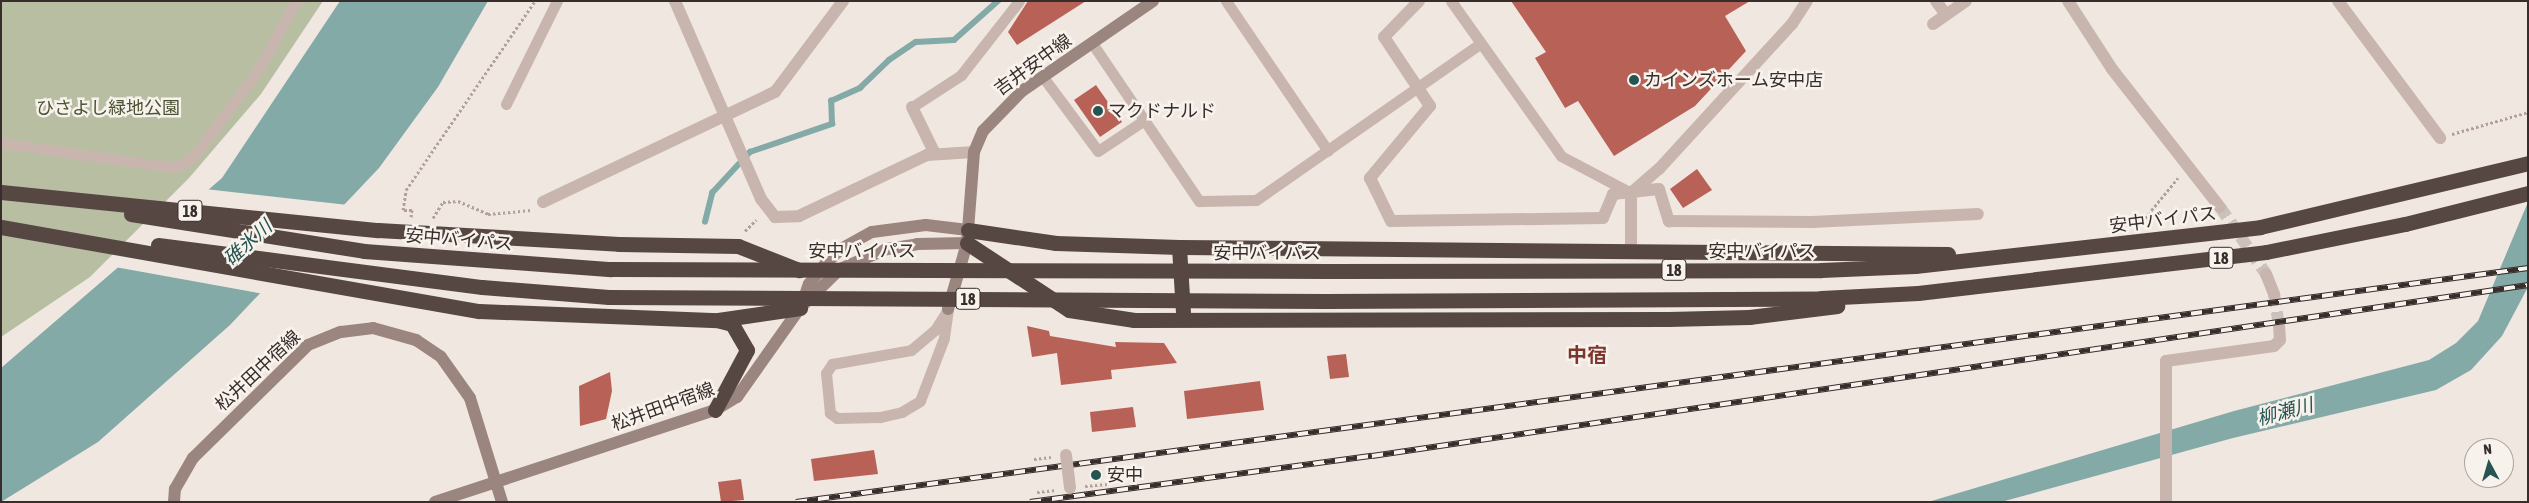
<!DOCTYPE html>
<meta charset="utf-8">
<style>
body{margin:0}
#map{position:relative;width:2529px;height:503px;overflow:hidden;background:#f1e7e1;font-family:"Asap Condensed","Noto Sans JP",sans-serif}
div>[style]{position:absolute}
.green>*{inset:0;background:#b8bea2}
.water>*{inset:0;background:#83aaa7}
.pier>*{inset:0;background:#f1e7e1}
.stream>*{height:5.5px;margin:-2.75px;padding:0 2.75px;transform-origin:2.75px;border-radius:2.75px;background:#83aaa7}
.building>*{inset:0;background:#b86257}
.street-tunnel>*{height:12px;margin-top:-6px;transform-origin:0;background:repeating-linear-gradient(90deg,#ccc2bd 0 12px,transparent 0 18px)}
.path>*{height:3px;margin-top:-1.5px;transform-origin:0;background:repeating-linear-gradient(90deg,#b3a098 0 2.5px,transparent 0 5px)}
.lane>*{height:11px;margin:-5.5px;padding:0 5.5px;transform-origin:5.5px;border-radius:5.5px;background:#c8b6ae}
.street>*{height:12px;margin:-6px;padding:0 6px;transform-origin:6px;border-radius:6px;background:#c8b6ae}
.secondary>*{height:12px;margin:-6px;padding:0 6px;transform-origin:6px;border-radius:6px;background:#9b867f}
.highway>*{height:15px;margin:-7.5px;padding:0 7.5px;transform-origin:7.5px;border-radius:7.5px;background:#574743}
.rail>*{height:5.5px;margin-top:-2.75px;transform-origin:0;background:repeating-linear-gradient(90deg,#f8f2ed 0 11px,#372d2b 0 22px);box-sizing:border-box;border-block:1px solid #372d2b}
.street-bridge>*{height:12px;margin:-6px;padding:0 6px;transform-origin:6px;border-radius:6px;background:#c8b6ae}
.secondary-bridge>*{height:12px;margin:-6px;padding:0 6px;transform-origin:6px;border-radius:6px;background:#9b867f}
.highway-bridge>*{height:15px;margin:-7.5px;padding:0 7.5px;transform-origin:7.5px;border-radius:7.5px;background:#574743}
.dots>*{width:14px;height:14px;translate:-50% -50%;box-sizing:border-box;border:2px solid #f8f2ed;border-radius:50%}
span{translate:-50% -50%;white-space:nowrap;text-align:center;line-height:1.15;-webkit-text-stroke:5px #f8f2ed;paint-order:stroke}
.shield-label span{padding:1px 4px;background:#f8f2ed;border:1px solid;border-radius:4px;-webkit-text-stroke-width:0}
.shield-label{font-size:16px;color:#372d2b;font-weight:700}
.street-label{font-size:18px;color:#372d2b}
.poi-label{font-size:18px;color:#372d2b}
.left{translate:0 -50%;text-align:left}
.park-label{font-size:18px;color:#4b5232}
.water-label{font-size:19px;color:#255451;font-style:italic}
.quarter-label{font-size:20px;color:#7d362d;font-weight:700}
.frame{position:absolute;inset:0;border:2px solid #372d2b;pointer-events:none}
.north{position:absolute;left:2464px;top:438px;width:50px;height:50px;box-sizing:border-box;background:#f8f2ed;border:1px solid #aba39f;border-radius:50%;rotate:354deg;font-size:14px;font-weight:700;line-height:20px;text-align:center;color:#372d2b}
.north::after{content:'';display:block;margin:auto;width:18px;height:22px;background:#255451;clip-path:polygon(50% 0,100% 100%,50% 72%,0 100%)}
</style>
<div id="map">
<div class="green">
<i style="clip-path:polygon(1px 1px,323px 1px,261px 94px,189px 178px,90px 277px,1px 337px)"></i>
</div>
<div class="water">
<i style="clip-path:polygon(340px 1px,488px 1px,438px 87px,379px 168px,230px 325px,98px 442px,1px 502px,1px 368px,222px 178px)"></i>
<i style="clip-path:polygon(2528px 202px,2528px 287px,2502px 336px,2471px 370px,2436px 390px,2233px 438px,2001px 502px,1928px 502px,2234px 411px,2429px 360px,2456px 343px,2478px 321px)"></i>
</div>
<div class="pier">
<i style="clip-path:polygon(205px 189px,348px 205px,264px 294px,115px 267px)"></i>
</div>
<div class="stream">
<i style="left:705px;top:222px;width:30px;rotate:-76deg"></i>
<i style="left:712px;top:193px;width:56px;rotate:-47.2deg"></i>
<i style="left:750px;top:152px;width:87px;rotate:-18.9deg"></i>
<i style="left:832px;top:124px;width:23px;rotate:-92deg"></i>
<i style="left:831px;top:101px;width:32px;rotate:-24deg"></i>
<i style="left:860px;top:88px;width:40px;rotate:-44deg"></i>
<i style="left:889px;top:60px;width:32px;rotate:-34deg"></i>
<i style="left:916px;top:42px;width:38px;rotate:-3deg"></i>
<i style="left:954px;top:40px;width:59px;rotate:-41.6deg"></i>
</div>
<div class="building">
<i style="clip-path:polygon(1028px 1px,1086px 1px,1017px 45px,1008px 32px)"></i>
<i style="clip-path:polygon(1511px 1px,1750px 1px,1725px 16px,1746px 51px,1695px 106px,1614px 156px,1578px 101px,1565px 108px,1535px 58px,1546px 52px)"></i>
<i style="clip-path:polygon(1096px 85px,1122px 122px,1100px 137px,1074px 100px)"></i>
<i style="clip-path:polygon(1697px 169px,1712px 190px,1683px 208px,1670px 189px)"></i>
<i style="clip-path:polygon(1027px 326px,1049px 331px,1050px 336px,1116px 347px,1115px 342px,1164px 343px,1177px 363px,1111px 370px,1112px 379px,1061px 385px,1057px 353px,1032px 357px)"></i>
<i style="clip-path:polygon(1346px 354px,1349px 377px,1330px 379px,1327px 356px)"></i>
<i style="clip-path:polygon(610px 372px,612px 391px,606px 419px,580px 426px,579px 386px)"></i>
<i style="clip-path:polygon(1260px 381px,1264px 410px,1187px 419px,1184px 391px)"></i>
<i style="clip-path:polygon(1133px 407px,1136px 427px,1092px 432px,1090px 412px)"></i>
<i style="clip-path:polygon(874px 450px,878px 474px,814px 481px,811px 459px)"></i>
<i style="clip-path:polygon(741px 479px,744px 500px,721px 502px,718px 482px)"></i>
</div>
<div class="street-tunnel">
<i style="left:2220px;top:207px;width:81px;rotate:55.5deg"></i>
<i style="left:2274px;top:294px;width:32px;rotate:81deg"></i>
</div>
<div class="path">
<i style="left:2452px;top:134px;width:79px;rotate:-16.1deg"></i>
<i style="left:411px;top:217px;width:7px;rotate:-82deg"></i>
<i style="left:412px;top:210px;width:9px;rotate:180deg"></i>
<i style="left:403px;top:210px;width:20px;rotate:-81deg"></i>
<i style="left:406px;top:190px;width:229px;rotate:-55.7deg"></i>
<i style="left:433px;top:218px;width:19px;rotate:-58deg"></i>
<i style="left:443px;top:202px;width:15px;rotate:-4deg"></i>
<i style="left:458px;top:201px;width:33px;rotate:23deg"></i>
<i style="left:488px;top:214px;width:43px;rotate:-5.3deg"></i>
<i style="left:2145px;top:218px;width:52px;rotate:-50.5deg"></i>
<i style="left:745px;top:231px;width:16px;rotate:-45deg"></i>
<i style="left:1034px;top:459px;width:17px;rotate:-7deg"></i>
<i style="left:1085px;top:486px;width:22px;rotate:-5deg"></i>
<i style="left:1037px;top:492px;width:19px;rotate:-6deg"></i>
</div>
<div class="lane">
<i style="left:1226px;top:1px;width:181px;rotate:55.8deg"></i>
<i style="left:1451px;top:1px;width:190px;rotate:54.6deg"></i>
<i style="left:1561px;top:156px;width:79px;rotate:27.9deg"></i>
<i style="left:1092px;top:43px;width:191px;rotate:55.9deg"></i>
<i style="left:1199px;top:201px;width:57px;rotate:-1deg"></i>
<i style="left:1256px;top:200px;width:274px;rotate:-34.9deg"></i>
<i style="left:1043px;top:77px;width:92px;rotate:53.4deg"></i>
<i style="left:1098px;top:151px;width:54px;rotate:-33.7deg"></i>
<i style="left:506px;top:104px;width:115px;rotate:-63.7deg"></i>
<i style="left:912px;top:107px;width:59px;rotate:-33.1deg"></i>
<i style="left:961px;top:75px;width:94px;rotate:-51.9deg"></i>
<i style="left:1px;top:143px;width:173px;rotate:8deg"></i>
<i style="left:172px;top:167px;width:13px;rotate:-18deg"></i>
<i style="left:184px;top:163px;width:12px;rotate:-35deg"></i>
<i style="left:194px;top:156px;width:107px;rotate:-53.3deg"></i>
<i style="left:258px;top:70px;width:79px;rotate:-61.2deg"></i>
<i style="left:948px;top:309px;width:29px;rotate:98deg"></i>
<i style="left:944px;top:338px;width:67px;rotate:110.9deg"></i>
<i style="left:920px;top:401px;width:21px;rotate:149deg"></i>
<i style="left:902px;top:412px;width:23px;rotate:167deg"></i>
<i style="left:880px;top:417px;width:43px;rotate:178.7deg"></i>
<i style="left:837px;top:418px;width:9px;rotate:-144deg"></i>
<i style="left:830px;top:413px;width:40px;rotate:-95.7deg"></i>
<i style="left:826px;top:373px;width:11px;rotate:-56deg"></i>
<i style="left:832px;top:364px;width:80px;rotate:-10deg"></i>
<i style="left:911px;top:350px;width:31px;rotate:-40deg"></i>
<i style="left:935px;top:330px;width:25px;rotate:-58deg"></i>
</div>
<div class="street">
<i style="left:675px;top:1px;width:216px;rotate:66.5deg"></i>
<i style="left:761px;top:199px;width:23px;rotate:52deg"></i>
<i style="left:775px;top:217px;width:24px;rotate:-2deg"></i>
<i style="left:799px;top:216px;width:142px;rotate:-25.5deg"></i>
<i style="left:927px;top:155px;width:47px;rotate:-3.7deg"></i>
<i style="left:1419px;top:1px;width:50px;rotate:134.2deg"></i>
<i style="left:1384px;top:37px;width:83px;rotate:56.3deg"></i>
<i style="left:1430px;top:106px;width:94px;rotate:129.8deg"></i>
<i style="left:1370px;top:178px;width:48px;rotate:64deg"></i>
<i style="left:1391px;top:221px;width:212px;rotate:-0.8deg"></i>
<i style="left:1603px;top:218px;width:26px;rotate:-67deg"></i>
<i style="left:1613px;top:194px;width:46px;rotate:-6.2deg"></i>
<i style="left:1659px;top:189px;width:34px;rotate:73deg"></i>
<i style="left:1669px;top:221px;width:143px;rotate:0.4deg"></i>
<i style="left:1812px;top:222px;width:166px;rotate:-2.8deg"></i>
<i style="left:1936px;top:1px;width:17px;rotate:54deg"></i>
<i style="left:2068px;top:1px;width:81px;rotate:57.1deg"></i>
<i style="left:2112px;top:69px;width:175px;rotate:52deg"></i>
<i style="left:2338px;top:1px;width:171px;rotate:53.3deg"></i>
<i style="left:1933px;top:24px;width:40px;rotate:-34.9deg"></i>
<i style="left:912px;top:107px;width:52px;rotate:63.9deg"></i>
<i style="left:543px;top:202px;width:257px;rotate:-25.4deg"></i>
<i style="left:775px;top:92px;width:114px;rotate:-53.2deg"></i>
<i style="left:1631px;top:249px;width:56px;rotate:-90deg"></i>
<i style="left:1631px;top:193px;width:37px;rotate:-41deg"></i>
<i style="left:1659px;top:169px;width:197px;rotate:-47.5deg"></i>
<i style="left:1792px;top:24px;width:27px;rotate:-57deg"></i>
<i style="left:2266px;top:274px;width:22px;rotate:68deg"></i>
<i style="left:2166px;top:502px;width:141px;rotate:-90deg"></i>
<i style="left:2166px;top:361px;width:109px;rotate:-7.9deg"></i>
<i style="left:2274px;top:346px;width:8px;rotate:-45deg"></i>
<i style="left:2280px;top:340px;width:14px;rotate:-94deg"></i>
</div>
<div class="secondary">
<i style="left:803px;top:301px;width:18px;rotate:-71deg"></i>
<i style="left:809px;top:284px;width:27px;rotate:-51deg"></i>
<i style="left:826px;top:263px;width:21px;rotate:-43deg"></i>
<i style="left:841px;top:249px;width:35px;rotate:-29deg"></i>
<i style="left:872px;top:232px;width:54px;rotate:-7.4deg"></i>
<i style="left:926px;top:225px;width:42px;rotate:6.8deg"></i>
<i style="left:948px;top:309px;width:69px;rotate:-73.9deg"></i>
<i style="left:967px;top:243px;width:91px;rotate:-85.6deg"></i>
<i style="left:974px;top:152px;width:23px;rotate:-67deg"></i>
<i style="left:983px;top:131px;width:56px;rotate:-45.7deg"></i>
<i style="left:1022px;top:91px;width:159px;rotate:-34.5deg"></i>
<i style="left:174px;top:502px;width:13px;rotate:-86deg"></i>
<i style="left:175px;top:489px;width:36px;rotate:-60deg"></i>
<i style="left:193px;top:458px;width:161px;rotate:-44.5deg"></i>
<i style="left:308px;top:345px;width:35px;rotate:-22deg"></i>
<i style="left:341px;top:332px;width:32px;rotate:-7deg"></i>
<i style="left:373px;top:328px;width:45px;rotate:15.6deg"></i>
<i style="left:416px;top:340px;width:30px;rotate:34deg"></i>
<i style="left:435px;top:502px;width:295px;rotate:-18.2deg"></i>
<i style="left:715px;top:410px;width:26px;rotate:-31deg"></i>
<i style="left:737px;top:397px;width:109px;rotate:-54.7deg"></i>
<i style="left:800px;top:308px;width:56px;rotate:-44.3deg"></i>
<i style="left:840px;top:269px;width:51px;rotate:-23.1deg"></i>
<i style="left:887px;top:249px;width:30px;rotate:-9deg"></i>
<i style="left:917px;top:244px;width:50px;rotate:-1.1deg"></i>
</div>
<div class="highway">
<i style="left:1px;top:192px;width:379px;rotate:5.8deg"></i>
<i style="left:378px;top:230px;width:241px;rotate:3.3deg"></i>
<i style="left:619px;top:244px;width:119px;rotate:1deg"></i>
<i style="left:738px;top:246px;width:66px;rotate:21.5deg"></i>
<i style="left:131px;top:214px;width:236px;rotate:9deg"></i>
<i style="left:364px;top:251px;width:248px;rotate:4.2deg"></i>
<i style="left:1px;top:227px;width:485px;rotate:10deg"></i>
<i style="left:479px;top:311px;width:239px;rotate:2.2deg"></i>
<i style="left:718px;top:320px;width:83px;rotate:-8.3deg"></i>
<i style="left:968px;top:230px;width:89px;rotate:8.4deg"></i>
<i style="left:1056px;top:243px;width:123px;rotate:1.9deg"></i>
<i style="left:1179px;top:247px;width:769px;rotate:0.52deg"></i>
<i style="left:967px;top:243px;width:122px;rotate:33.3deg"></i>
<i style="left:1069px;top:310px;width:66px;rotate:8.7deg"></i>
<i style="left:1134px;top:320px;width:534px;rotate:-0.11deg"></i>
<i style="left:1668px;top:319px;width:81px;rotate:-1.4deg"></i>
<i style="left:1749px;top:317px;width:89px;rotate:-7.1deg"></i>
<i style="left:158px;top:245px;width:327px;rotate:7.4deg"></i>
<i style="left:482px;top:287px;width:127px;rotate:4.5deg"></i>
<i style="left:1179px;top:247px;width:66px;rotate:86.5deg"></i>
<i style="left:1328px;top:271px;width:493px;rotate:-0.1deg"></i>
<i style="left:1821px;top:270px;width:94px;rotate:-2.4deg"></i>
<i style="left:1915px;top:266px;width:347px;rotate:-6.4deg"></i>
<i style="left:2260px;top:227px;width:276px;rotate:-13.4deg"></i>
<i style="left:1326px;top:301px;width:495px;rotate:-0.3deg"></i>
<i style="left:1821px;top:298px;width:97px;rotate:-3deg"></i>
<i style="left:1918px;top:293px;width:350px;rotate:-6.7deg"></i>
<i style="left:2266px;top:252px;width:142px;rotate:-11.4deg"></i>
<i style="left:2405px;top:224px;width:127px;rotate:-14.1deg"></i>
<i style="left:715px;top:410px;width:68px;rotate:-61.9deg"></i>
<i style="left:747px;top:350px;width:30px;rotate:-120deg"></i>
<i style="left:732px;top:324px;width:12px;rotate:-166deg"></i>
</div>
<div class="rail">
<i style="left:796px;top:502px;width:1748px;rotate:-7.69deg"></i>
<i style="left:1030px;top:502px;width:345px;rotate:-7.7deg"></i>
<i style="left:1372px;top:456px;width:1169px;rotate:-8.41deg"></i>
</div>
<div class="street-bridge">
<i style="left:1066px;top:455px;width:33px;rotate:83deg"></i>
</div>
<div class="secondary-bridge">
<i style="left:441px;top:357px;width:50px;rotate:54.7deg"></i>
<i style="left:470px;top:398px;width:109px;rotate:72.9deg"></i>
</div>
<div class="highway-bridge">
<i style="left:611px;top:269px;width:717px;rotate:0.16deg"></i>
<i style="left:609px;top:297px;width:717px;rotate:0.32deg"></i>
</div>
<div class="dots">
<i style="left:1634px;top:80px;background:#255451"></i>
<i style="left:1098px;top:111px;background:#255451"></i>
<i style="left:1096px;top:475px;background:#255451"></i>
</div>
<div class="shield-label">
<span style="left:190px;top:211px">18</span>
<span style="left:2221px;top:258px">18</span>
<span style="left:1674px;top:270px">18</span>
<span style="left:968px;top:299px">18</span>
</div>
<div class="street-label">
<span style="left:1033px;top:65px;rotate:-36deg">吉井安中線</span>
<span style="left:2163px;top:220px;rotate:-7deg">安中バイパス</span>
<span style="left:459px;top:240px;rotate:5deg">安中バイパス</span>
<span style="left:862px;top:251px">安中バイパス</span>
<span style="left:1762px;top:251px">安中バイパス</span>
<span style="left:1267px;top:253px">安中バイパス</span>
<span style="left:258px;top:371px;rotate:-43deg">松井田中宿線</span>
<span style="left:663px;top:407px;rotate:-20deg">松井田中宿線</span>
</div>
<div class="poi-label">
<span class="left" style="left:1644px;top:80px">カインズホーム安中店</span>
<span class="left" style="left:1108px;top:111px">マクドナルド</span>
<span class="left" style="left:1107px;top:475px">安中</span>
</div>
<div class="park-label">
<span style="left:108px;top:108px">ひさよし緑地公園</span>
</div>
<div class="water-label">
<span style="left:248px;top:243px;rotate:-42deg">碓氷川</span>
<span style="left:2285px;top:412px;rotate:-15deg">柳瀬川</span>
</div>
<div class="quarter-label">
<span style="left:1587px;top:354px">中宿</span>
</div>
<div class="frame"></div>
<div class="north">N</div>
</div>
